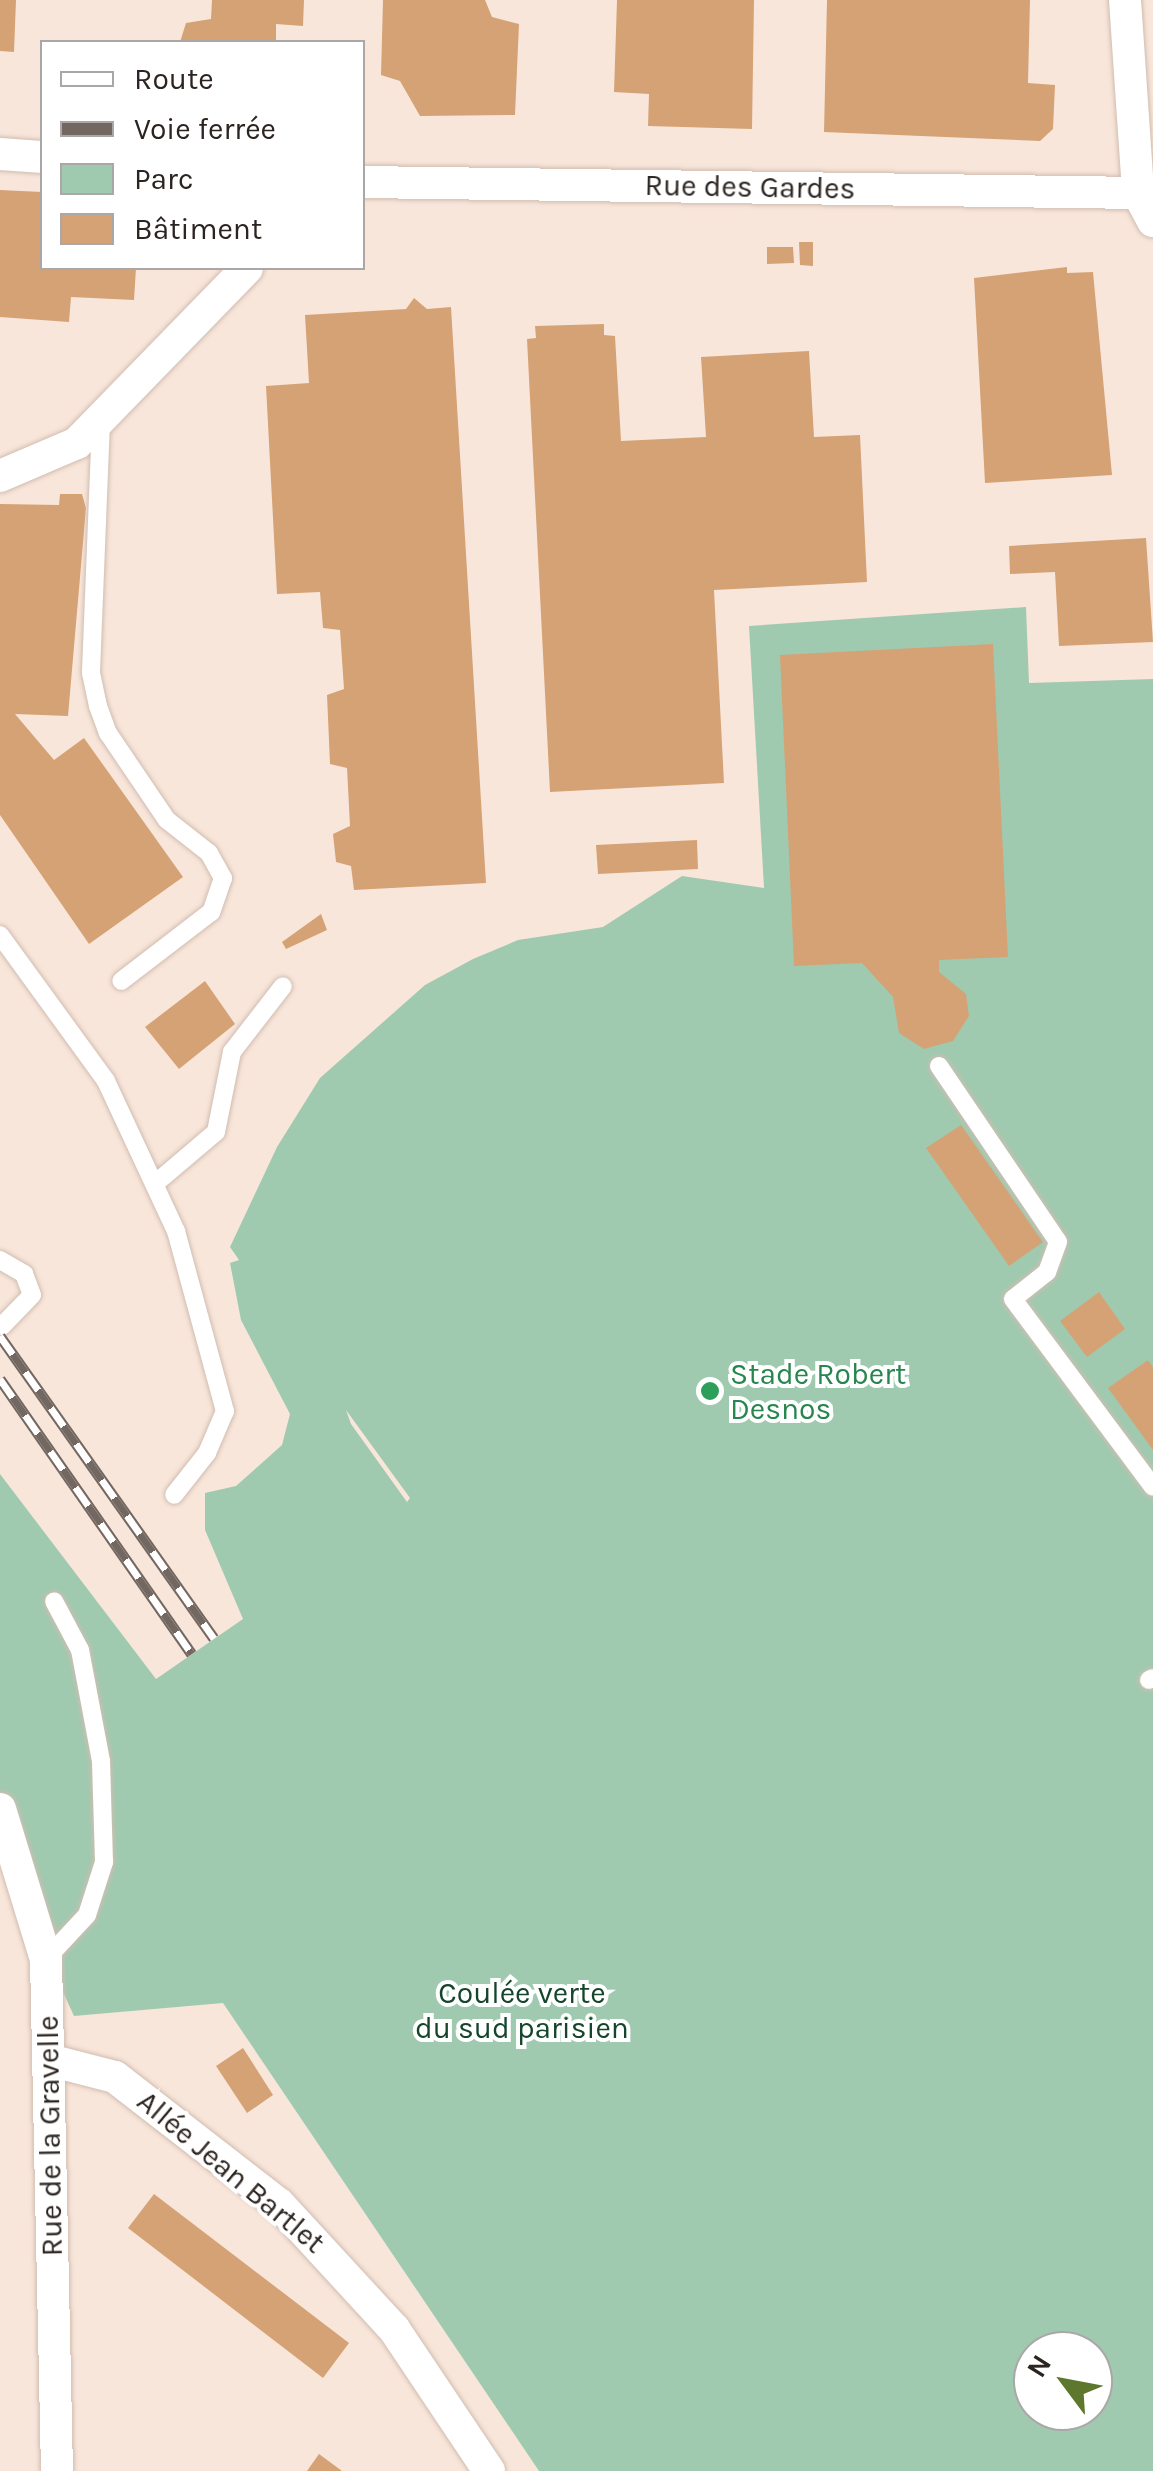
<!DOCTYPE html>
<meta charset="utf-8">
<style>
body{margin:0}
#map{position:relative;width:1153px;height:2471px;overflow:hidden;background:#f9e6da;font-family:Karla,sans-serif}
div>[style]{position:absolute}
.green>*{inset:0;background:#a0cab0}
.building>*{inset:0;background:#d5a275}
.roads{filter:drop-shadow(0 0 2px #d0bdb1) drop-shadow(0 0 2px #d0bdb1)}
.service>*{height:18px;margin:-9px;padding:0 9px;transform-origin:9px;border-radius:9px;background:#fff}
.minor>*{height:32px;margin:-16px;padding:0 16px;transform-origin:16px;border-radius:16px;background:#fff}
.rail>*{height:11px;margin-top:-5.5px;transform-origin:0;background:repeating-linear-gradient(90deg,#fff 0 22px,#736861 0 44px);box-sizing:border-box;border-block:2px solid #736861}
.dots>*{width:28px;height:28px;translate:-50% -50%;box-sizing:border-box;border:5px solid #fff;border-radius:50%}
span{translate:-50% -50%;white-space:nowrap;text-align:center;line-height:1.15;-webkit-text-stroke:8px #fff;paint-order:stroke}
.street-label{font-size:30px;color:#2b2420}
.leisure-label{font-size:30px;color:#27864d}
.left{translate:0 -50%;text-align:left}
.park-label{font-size:30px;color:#15462c}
.legend{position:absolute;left:40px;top:40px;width:325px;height:230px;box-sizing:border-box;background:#fff;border:2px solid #aaa7a6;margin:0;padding:12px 18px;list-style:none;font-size:30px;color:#2b2420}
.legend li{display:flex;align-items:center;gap:20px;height:50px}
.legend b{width:50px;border:2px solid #aaa7a6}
.north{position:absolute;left:1013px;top:2331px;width:100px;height:100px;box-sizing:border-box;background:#fff;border:2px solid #aaa7a6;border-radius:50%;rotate:302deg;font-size:28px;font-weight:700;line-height:40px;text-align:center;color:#2b2420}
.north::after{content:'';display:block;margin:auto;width:35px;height:45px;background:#5d782d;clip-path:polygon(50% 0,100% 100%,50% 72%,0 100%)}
</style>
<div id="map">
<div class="green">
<i style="clip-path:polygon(evenodd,1026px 607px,1029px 683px,1153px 679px,1153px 2471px,539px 2471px,223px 2003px,74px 2016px,0 1855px,0 1474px,156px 1679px,243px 1619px,205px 1530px,205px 1493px,236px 1486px,282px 1445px,290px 1414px,241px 1320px,230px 1263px,239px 1260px,230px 1247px,277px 1147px,320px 1078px,425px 985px,473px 959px,518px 940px,603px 927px,682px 876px,764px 888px,749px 626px,1026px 607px,346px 1410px,410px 1498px,407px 1502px,351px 1424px,346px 1410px,1026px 607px,1033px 2351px,1093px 2351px,1093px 2411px,1033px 2411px,1033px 2351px)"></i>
</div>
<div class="building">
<i style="clip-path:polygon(0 0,16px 0,14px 52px,0 51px)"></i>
<i style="clip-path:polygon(212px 0,304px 0,303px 26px,276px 24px,276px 42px,180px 42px,186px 23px,211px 19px)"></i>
<i style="clip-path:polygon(383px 0,485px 0,492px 17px,519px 24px,515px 115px,420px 116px,400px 81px,381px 75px)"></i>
<i style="clip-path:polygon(617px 0,754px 0,752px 129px,648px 126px,649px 94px,614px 92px)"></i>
<i style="clip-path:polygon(827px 0,1030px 0,1028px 83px,1055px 85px,1053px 129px,1040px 141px,824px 132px)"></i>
<i style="clip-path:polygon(0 190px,42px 192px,42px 268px,136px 268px,134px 300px,71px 297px,69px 322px,0 317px)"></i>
<i style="clip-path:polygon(799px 242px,813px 242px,813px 266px,800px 265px)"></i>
<i style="clip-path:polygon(767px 247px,793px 247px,794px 263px,767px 264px)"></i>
<i style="clip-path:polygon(1067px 267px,1067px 273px,1093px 272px,1112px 475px,985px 483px,974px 278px)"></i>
<i style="clip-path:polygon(414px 298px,427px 309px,451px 307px,486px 883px,354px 890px,351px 866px,336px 862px,333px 834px,350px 826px,347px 768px,330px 764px,327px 695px,344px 689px,340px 630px,323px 628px,320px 592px,277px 594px,266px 386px,309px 383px,305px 315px,406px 309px)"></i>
<i style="clip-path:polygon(604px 324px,604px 335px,615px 336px,621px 441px,706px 437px,701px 357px,809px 351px,814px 437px,860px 435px,867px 582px,714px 590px,724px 783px,550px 792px,527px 339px,536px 338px,535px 326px)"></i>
<i style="clip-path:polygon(60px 494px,82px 494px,86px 508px,68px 716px,15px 714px,54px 760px,84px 738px,183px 877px,89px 944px,0 815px,0 504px,59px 505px)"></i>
<i style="clip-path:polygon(1146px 538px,1153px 642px,1059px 646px,1055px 572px,1010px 574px,1009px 546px)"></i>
<i style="clip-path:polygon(993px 644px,1008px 957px,939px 960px,939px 972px,966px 994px,969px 1016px,953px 1041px,924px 1049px,899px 1033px,893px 997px,862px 963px,794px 966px,780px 655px)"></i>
<i style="clip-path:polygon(697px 840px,698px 869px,598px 874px,596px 845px)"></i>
<i style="clip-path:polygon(321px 914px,327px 930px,286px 949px,282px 942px)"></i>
<i style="clip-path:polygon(205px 981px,235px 1024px,179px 1069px,145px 1027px)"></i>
<i style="clip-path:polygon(961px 1125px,1043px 1242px,1009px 1266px,926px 1148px)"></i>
<i style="clip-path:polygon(1099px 1292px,1125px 1329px,1087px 1357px,1060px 1321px)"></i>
<i style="clip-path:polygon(1148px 1360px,1153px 1367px,1153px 1450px,1108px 1388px)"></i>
<i style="clip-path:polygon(243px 2048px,273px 2095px,247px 2113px,216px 2066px)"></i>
<i style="clip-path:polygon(154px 2194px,349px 2343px,323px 2378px,128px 2228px)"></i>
<i style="clip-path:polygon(319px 2454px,342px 2471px,307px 2471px)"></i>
</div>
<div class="roads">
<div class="service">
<i style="left:101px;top:422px;width:251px;rotate:92.3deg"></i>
<i style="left:91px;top:673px;width:34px;rotate:78deg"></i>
<i style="left:98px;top:706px;width:29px;rotate:70deg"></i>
<i style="left:108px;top:733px;width:105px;rotate:55.9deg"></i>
<i style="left:167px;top:820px;width:53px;rotate:38.2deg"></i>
<i style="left:209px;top:853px;width:29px;rotate:61deg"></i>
<i style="left:223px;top:878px;width:36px;rotate:109deg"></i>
<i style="left:211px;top:912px;width:113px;rotate:142.5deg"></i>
<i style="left:0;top:935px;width:180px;rotate:54deg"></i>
<i style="left:106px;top:1081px;width:166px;rotate:65deg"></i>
<i style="left:176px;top:1231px;width:187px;rotate:74.8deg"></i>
<i style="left:225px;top:1411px;width:46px;rotate:113.2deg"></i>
<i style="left:207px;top:1453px;width:53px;rotate:128.2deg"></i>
<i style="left:939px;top:1066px;width:212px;rotate:55.9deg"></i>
<i style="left:1058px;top:1242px;width:32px;rotate:110deg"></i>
<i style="left:1047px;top:1272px;width:43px;rotate:141.5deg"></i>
<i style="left:1013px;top:1299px;width:234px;rotate:53.3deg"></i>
<i style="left:157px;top:1182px;width:77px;rotate:-40.3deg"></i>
<i style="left:216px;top:1132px;width:82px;rotate:-78.7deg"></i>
<i style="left:232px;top:1052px;width:83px;rotate:-52.3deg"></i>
<i style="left:0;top:1260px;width:28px;rotate:30deg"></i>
<i style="left:24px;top:1274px;width:22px;rotate:69deg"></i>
<i style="left:32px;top:1295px;width:43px;rotate:134.1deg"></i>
<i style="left:1149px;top:1680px;width:4px;rotate:-27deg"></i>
<i style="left:46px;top:1959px;width:60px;rotate:-47deg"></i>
<i style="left:87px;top:1915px;width:56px;rotate:-72.2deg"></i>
<i style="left:104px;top:1862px;width:101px;rotate:-91.7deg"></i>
<i style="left:101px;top:1761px;width:113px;rotate:-100.7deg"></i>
<i style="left:80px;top:1650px;width:55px;rotate:-118deg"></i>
</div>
<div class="minor">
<i style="left:1125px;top:0;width:193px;rotate:86.1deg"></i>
<i style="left:1138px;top:193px;width:32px;rotate:62deg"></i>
<i style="left:0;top:154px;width:42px;rotate:4.1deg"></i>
<i style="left:362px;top:182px;width:776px;rotate:0.81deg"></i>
<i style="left:0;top:476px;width:84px;rotate:-23.2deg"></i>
<i style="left:77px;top:443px;width:244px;rotate:-45.8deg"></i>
<i style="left:0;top:1809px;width:157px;rotate:73deg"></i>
<i style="left:46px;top:1959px;width:512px;rotate:88.77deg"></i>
<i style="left:49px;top:2060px;width:68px;rotate:14.4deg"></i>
<i style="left:115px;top:2077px;width:207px;rotate:37.8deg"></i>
<i style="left:279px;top:2204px;width:170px;rotate:47.4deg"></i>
<i style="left:394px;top:2329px;width:171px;rotate:56.2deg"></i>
</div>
</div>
<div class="rail">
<i style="left:0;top:1336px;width:370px;rotate:54.7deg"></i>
<i style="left:0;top:1379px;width:335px;rotate:55.1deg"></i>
</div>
<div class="dots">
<i style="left:710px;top:1391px;background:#2e9e5b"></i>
</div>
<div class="street-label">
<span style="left:750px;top:187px;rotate:1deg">Rue des Gardes</span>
<span style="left:50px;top:2136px;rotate:-91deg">Rue de la Gravelle</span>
<span style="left:231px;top:2172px;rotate:40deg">Allée Jean Bartlet</span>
</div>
<div class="leisure-label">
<span class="left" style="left:730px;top:1391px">Stade Robert<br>Desnos</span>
</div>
<div class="park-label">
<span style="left:522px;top:2010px">Coulée verte<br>du sud parisien</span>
</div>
<ul class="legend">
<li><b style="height:12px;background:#fff"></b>Route</li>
<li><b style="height:12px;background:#736861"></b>Voie ferrée</li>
<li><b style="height:28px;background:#a0cab0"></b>Parc</li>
<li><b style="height:28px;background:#d5a275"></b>Bâtiment</li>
</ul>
<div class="north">N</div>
</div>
